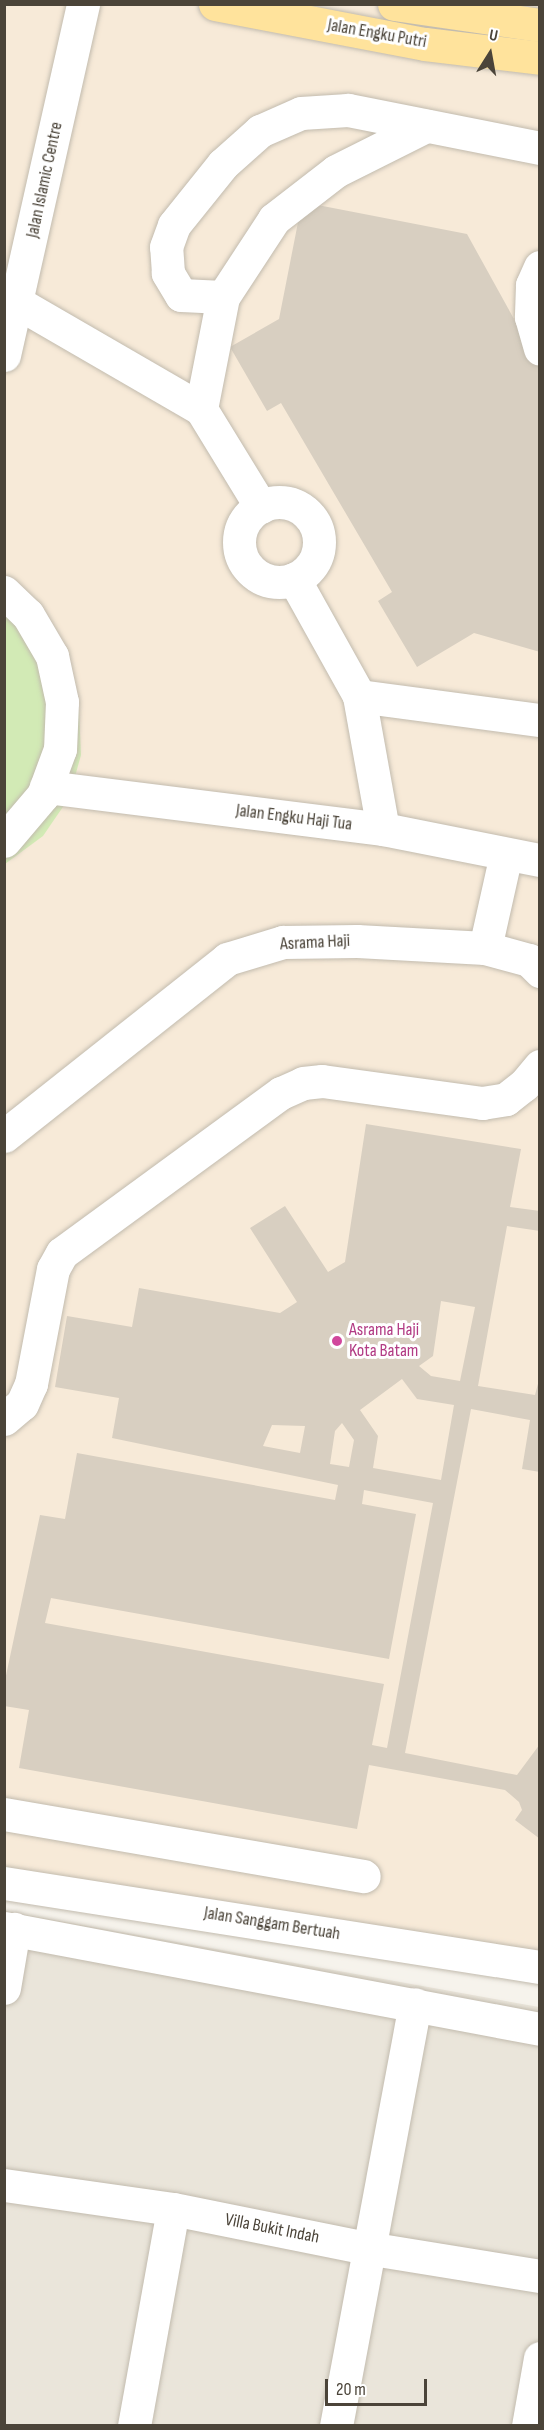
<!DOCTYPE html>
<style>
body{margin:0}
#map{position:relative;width:544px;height:2430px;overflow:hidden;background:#f6f3ec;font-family:"Sofia Sans Condensed",sans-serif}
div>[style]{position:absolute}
.residential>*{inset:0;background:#eae5da}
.commercial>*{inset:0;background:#f7ead8}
.green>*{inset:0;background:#d2eab5}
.building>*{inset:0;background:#d8cfc1}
.roads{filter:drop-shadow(0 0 2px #c2bbae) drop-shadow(0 0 2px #c2bbae)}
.minor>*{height:33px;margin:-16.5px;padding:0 16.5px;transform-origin:16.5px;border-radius:16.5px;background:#fff}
.minor>.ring{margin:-16.5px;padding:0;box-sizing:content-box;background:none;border:33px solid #fff;border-radius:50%}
.major>*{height:33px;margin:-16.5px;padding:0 16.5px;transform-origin:16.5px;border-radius:16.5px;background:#ffe39c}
.dots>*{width:16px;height:16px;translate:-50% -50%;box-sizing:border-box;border:3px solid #fff;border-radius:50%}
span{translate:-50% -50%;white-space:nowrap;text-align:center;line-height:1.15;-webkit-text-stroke:6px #fff;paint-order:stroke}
.street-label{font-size:18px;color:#4b4439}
.hotel-label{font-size:18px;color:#b23c85}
.left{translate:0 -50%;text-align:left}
.frame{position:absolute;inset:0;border:6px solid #4b4439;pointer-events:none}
.north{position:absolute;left:460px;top:24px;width:60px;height:60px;-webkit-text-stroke:4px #fff;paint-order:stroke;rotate:11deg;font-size:16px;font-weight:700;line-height:24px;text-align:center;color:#4b4439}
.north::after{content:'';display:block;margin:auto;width:21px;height:27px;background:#4b4439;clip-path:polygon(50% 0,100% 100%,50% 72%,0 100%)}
.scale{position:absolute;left:325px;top:2379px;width:102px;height:27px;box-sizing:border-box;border:3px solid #4b4439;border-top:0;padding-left:8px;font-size:18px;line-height:21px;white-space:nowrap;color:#4b4439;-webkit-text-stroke:4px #fff;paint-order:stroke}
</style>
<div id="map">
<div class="residential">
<i style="clip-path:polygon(4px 1911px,539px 2007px,539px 2425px,5px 2425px)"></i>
</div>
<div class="commercial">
<i style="clip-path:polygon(4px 5px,539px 5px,539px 1967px,5px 1883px)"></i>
</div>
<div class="green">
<i style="clip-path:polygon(4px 615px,62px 667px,79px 710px,81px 755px,69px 798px,43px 836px,5px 864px)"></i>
</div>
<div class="building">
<i style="clip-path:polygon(302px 202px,467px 234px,540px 366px,540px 652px,474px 633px,417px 667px,378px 601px,392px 592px,281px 403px,267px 411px,230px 347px,279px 319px)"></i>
<i style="clip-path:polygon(evenodd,366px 1124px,521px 1149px,510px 1207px,540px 1211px,540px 1231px,507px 1226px,478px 1386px,535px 1395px,540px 1376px,540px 1472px,522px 1469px,530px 1420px,471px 1409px,405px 1753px,517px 1775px,540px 1744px,540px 1839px,515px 1820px,522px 1810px,519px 1802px,505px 1790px,369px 1765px,357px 1829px,19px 1768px,29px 1710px,4px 1706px,4px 1685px,40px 1515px,65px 1519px,77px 1453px,335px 1500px,338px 1485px,112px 1438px,119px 1398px,55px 1387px,67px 1316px,132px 1327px,139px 1288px,280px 1313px,297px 1302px,250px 1228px,285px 1206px,328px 1272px,345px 1262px,366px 1124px,441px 1301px,475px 1307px,460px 1381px,431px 1376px,419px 1366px,433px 1356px,441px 1301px,366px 1124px,402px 1379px,417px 1399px,454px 1405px,441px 1480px,373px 1468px,378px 1436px,360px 1410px,402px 1379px,366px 1124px,342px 1423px,354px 1440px,349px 1467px,330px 1464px,335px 1431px,342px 1423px,366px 1124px,272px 1425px,305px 1426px,300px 1453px,263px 1446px,272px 1425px,366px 1124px,364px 1490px,433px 1503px,387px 1748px,372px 1745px,384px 1684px,45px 1623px,51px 1598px,389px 1659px,416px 1514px,362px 1504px,364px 1490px)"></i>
</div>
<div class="roads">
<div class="minor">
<i style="left:540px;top:267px;width:20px;rotate:114deg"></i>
<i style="left:532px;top:285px;width:32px;rotate:92deg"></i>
<i style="left:531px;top:317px;width:33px;rotate:74deg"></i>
<i style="left:223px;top:297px;width:42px;rotate:-177.3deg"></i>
<i style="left:181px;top:295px;width:26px;rotate:-121deg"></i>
<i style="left:168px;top:273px;width:26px;rotate:-94deg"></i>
<i style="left:166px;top:247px;width:23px;rotate:-70deg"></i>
<i style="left:174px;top:225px;width:78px;rotate:-51.2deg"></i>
<i style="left:223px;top:164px;width:50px;rotate:-41.7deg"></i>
<i style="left:260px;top:131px;width:45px;rotate:-23.7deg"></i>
<i style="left:301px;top:113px;width:47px;rotate:-3.7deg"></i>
<i style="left:348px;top:110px;width:196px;rotate:11.2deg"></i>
<i style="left:18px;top:303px;width:211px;rotate:30.1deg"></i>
<i style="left:201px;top:409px;width:115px;rotate:58.5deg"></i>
<i style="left:4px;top:355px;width:360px;rotate:-77.3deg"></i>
<i style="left:201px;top:409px;width:114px;rotate:-78.9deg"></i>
<i style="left:223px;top:297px;width:93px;rotate:-56.8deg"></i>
<i style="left:274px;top:219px;width:78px;rotate:-37.7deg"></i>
<i style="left:336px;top:171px;width:101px;rotate:-26.6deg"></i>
<i class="ring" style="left:239px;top:502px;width:47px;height:47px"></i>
<i style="left:294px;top:579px;width:134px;rotate:60.9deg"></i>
<i style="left:359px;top:696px;width:135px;rotate:79.8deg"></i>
<i style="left:4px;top:592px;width:33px;rotate:44deg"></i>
<i style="left:28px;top:615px;width:48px;rotate:59.7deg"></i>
<i style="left:52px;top:656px;width:47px;rotate:77.7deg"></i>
<i style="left:62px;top:702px;width:47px;rotate:92.4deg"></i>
<i style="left:60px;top:749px;width:49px;rotate:110.3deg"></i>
<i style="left:43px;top:795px;width:60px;rotate:130.3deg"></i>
<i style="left:359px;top:696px;width:183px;rotate:7.6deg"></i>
<i style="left:46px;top:787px;width:340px;rotate:7.1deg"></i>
<i style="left:383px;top:829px;width:160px;rotate:11.2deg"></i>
<i style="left:485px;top:948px;width:96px;rotate:-77.4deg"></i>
<i style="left:4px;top:1136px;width:285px;rotate:-38.4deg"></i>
<i style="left:227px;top:959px;width:59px;rotate:-16.9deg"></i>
<i style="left:283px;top:942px;width:74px;rotate:-0.8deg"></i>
<i style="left:357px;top:941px;width:128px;rotate:3.1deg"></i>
<i style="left:485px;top:948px;width:46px;rotate:15.3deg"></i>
<i style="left:529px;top:960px;width:16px;rotate:45deg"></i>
<i style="left:4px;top:1419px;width:23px;rotate:-40deg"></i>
<i style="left:22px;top:1404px;width:22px;rotate:-66deg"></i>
<i style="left:31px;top:1384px;width:117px;rotate:-79.2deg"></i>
<i style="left:53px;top:1269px;width:18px;rotate:-61deg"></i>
<i style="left:62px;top:1253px;width:271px;rotate:-36.2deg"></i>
<i style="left:281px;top:1093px;width:24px;rotate:-24deg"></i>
<i style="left:303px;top:1083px;width:19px;rotate:-6deg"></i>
<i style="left:322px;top:1081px;width:162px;rotate:7.8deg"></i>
<i style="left:482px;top:1103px;width:24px;rotate:-9deg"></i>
<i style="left:506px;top:1099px;width:23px;rotate:-38deg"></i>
<i style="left:524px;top:1085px;width:25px;rotate:-50deg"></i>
<i style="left:4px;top:1814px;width:365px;rotate:9.8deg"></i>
<i style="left:4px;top:1883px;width:543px;rotate:8.91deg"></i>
<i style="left:4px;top:1928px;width:545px;rotate:10.67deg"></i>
<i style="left:4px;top:1988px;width:60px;rotate:-80.4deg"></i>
<i style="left:4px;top:2185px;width:171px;rotate:8.1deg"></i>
<i style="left:173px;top:2209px;width:198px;rotate:11.4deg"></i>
<i style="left:367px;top:2248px;width:175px;rotate:9.2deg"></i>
<i style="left:134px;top:2426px;width:220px;rotate:-79.8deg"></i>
<i style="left:336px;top:2426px;width:429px;rotate:-79.4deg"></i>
<i style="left:528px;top:2426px;width:69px;rotate:-80deg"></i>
</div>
<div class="major">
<i style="left:215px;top:4px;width:214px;rotate:10.8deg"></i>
<i style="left:425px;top:44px;width:116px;rotate:6.9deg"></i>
<i style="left:394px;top:4px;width:148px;rotate:8.2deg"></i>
</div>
</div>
<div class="dots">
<i style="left:337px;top:1341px;background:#d1479c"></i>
</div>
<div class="street-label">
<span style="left:377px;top:34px;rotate:10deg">Jalan Engku Putri</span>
<span style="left:45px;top:180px;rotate:-78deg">Jalan Islamic Centre</span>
<span style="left:294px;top:818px;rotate:7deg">Jalan Engku Haji Tua</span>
<span style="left:315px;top:943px;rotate:-3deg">Asrama Haji</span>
<span style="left:272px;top:1924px;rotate:9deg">Jalan Sanggam Bertuah</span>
<span style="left:272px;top:2229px;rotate:11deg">Villa Bukit Indah</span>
</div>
<div class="hotel-label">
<span class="left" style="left:349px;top:1341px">Asrama Haji<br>Kota Batam</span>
</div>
<div class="frame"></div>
<div class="north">U</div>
<div class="scale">20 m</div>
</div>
